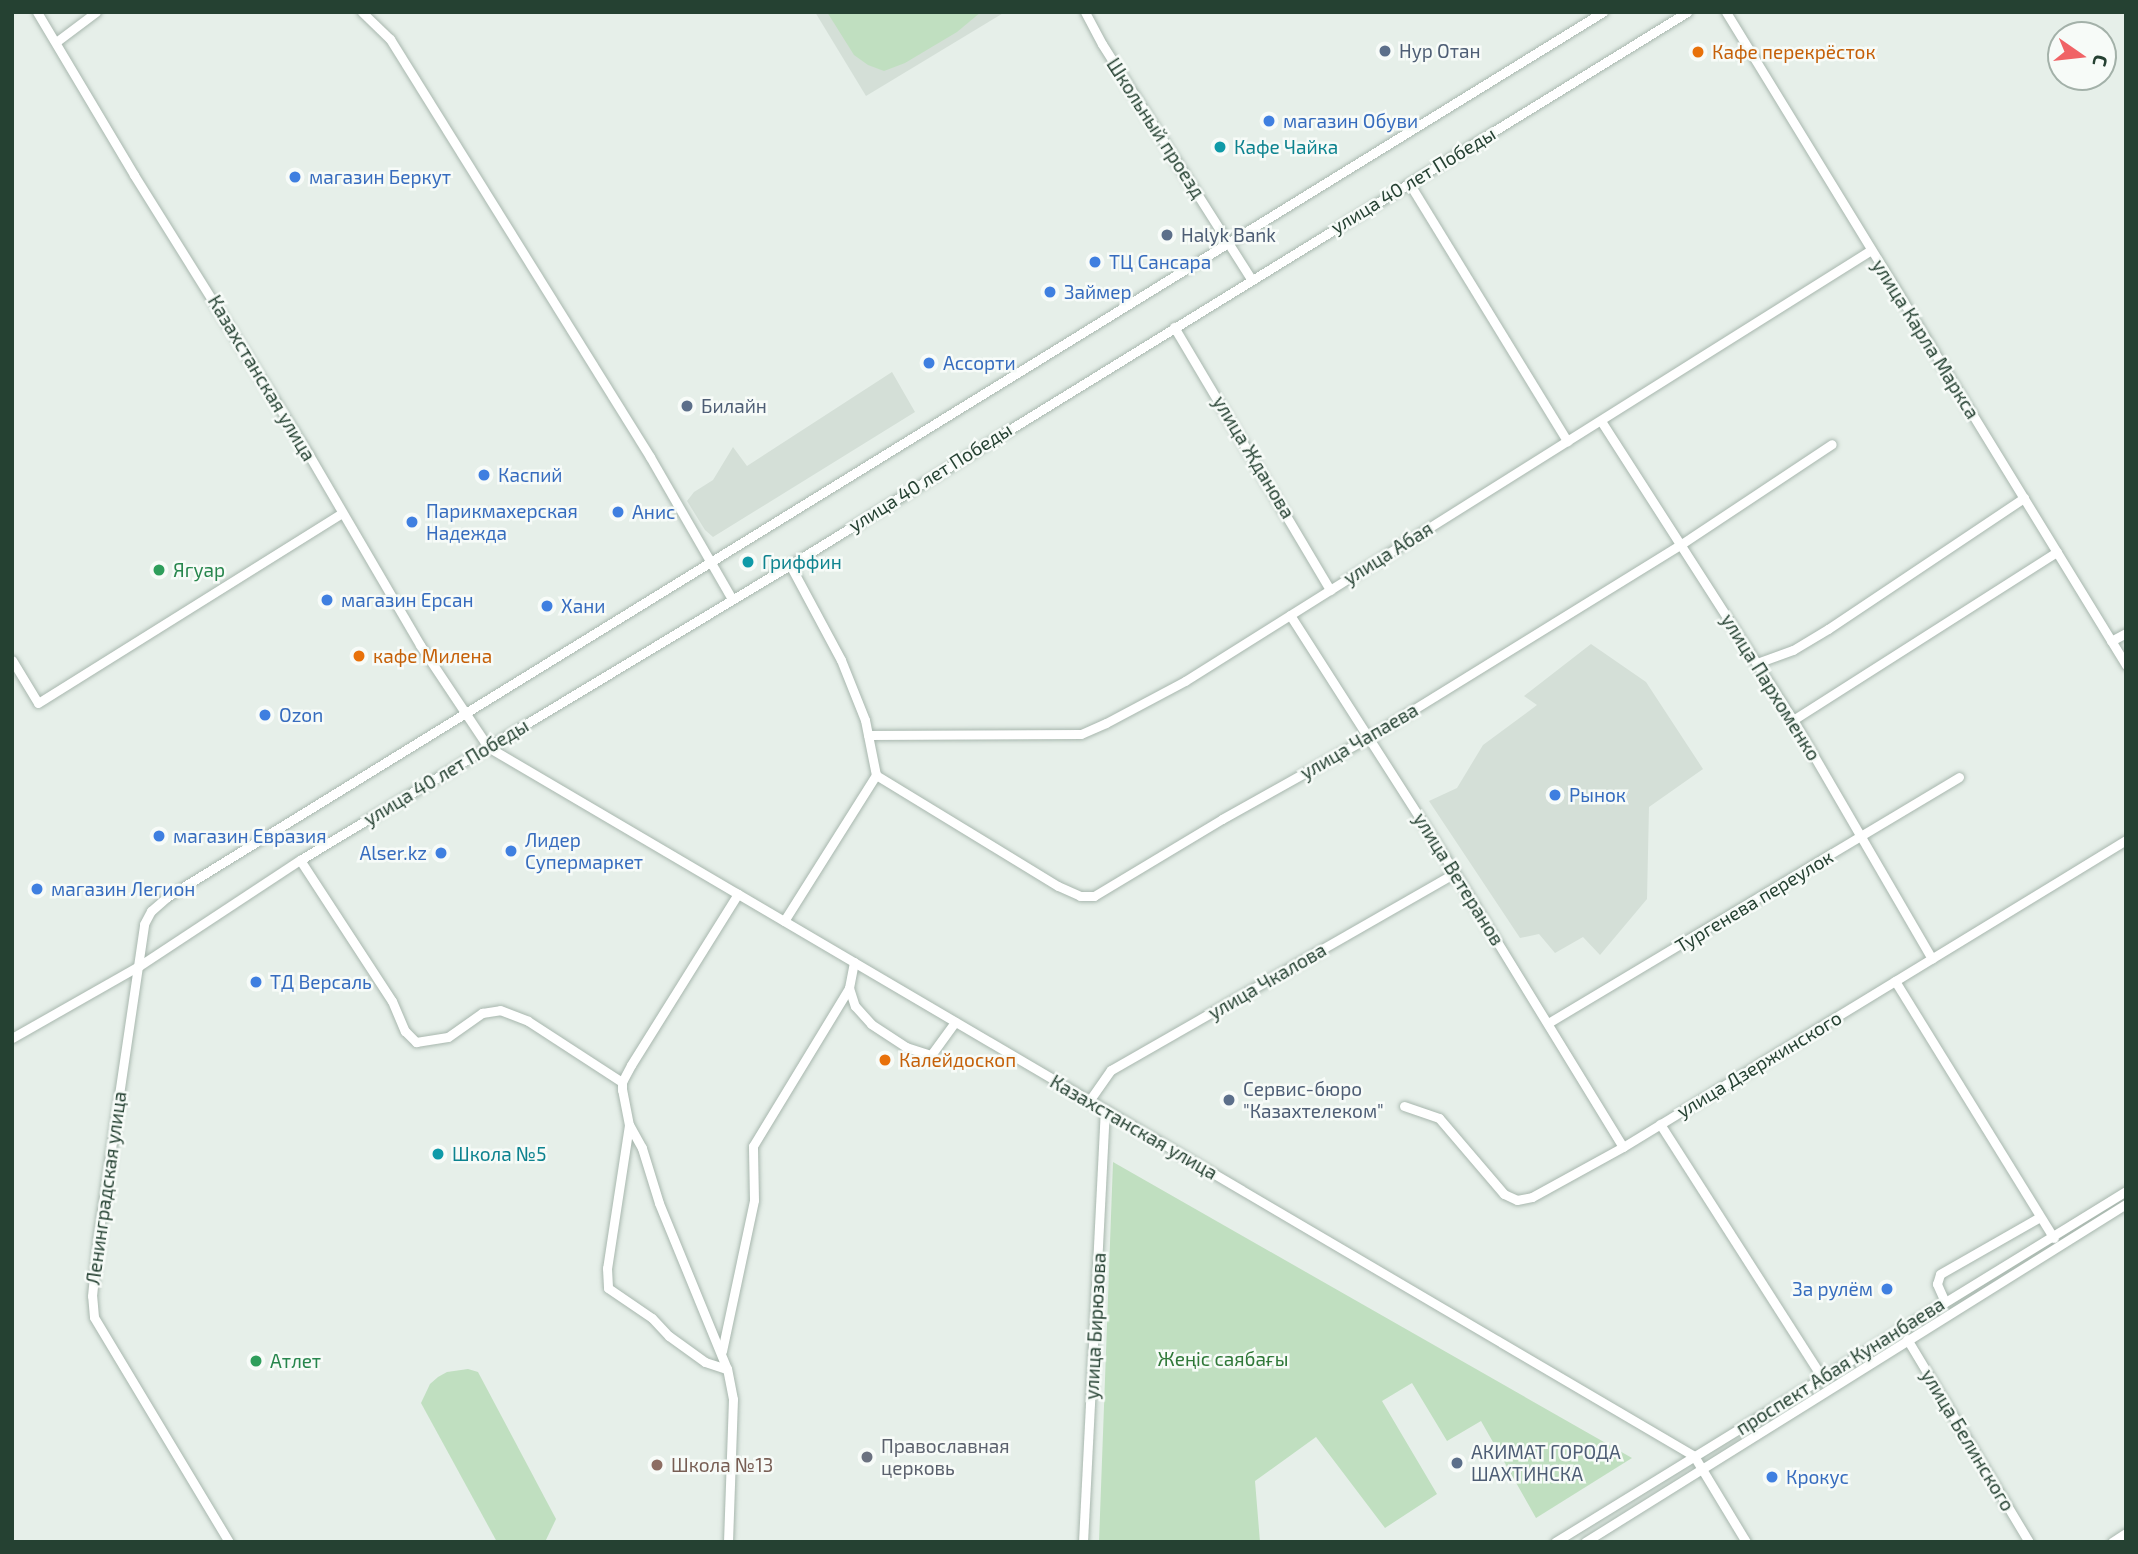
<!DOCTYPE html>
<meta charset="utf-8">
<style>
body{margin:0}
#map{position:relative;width:2138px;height:1554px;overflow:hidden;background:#e6efe9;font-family:"Exo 2",sans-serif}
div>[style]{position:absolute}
.built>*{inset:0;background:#d4dfd7}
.green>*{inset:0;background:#c0dfc0}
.roads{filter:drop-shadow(0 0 2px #a8b7ae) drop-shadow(0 0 2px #a8b7ae)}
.minor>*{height:9px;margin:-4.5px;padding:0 4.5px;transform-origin:4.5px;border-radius:4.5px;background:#fff}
.dots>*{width:19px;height:19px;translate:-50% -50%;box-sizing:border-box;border:4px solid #f7fbf8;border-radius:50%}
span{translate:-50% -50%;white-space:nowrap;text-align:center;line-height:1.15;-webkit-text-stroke:5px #f7fbf8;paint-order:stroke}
.service-label{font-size:19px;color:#4e5e75}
.left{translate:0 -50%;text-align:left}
.food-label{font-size:19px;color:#c56008}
.shop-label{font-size:19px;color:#366cbe}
.right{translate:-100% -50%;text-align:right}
.street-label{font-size:19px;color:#254132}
.culture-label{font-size:19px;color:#0d838f}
.leisure-label{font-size:19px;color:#27864d}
.park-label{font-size:19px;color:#2f7838}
.worship-label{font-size:19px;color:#5b616d}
.education-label{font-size:19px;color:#785e54}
.frame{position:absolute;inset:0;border:14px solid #254132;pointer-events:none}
.north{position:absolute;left:2047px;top:21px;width:70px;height:70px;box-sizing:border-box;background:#f7fbf8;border:2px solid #a3b1a9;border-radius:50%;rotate:104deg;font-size:19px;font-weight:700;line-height:28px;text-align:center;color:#254132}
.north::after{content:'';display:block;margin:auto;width:24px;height:32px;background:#f06366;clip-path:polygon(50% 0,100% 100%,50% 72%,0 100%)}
</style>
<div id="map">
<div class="built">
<i style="clip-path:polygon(815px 12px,1005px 12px,866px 96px)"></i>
<i style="clip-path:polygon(892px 372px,915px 412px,713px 537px,705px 530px,687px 501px,694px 492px,713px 480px,733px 447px,747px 466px)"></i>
<i style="clip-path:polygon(1591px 644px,1646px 682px,1703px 769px,1649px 807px,1647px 899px,1600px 955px,1583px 937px,1555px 953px,1539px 934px,1520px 938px,1429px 801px,1457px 788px,1483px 745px,1537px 705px,1524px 696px)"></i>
</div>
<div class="green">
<i style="clip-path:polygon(827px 12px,981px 12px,957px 32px,905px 63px,884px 71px,868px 65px,854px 55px)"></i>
<i style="clip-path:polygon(1113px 1162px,1632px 1458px,1536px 1518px,1481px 1421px,1447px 1441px,1412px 1383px,1382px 1401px,1437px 1494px,1385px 1528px,1316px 1437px,1255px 1481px,1260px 1542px,1099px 1542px)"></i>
<i style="clip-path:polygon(468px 1369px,478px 1372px,556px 1519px,545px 1542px,497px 1542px,421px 1403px,430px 1384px,438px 1377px,447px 1372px)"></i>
</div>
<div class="roads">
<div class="minor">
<i style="left:37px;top:12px;width:190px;rotate:59.2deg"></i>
<i style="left:134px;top:175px;width:330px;rotate:58deg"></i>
<i style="left:309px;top:455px;width:220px;rotate:59.7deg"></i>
<i style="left:420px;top:645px;width:123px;rotate:56.3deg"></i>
<i style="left:488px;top:747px;width:1399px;rotate:30.45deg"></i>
<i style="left:1694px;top:1456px;width:100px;rotate:58.8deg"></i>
<i style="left:362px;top:12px;width:39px;rotate:44deg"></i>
<i style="left:390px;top:39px;width:492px;rotate:58.1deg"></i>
<i style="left:650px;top:457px;width:164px;rotate:60deg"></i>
<i style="left:1085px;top:12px;width:36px;rotate:62deg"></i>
<i style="left:1102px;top:44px;width:278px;rotate:57.6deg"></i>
<i style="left:1726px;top:12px;width:766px;rotate:58.51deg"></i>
<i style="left:56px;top:42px;width:50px;rotate:-36.9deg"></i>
<i style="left:1409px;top:183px;width:303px;rotate:58.5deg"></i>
<i style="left:1174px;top:327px;width:306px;rotate:59.3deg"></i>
<i style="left:1601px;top:421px;width:355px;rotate:57.3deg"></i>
<i style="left:1793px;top:720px;width:276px;rotate:59.8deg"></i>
<i style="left:1290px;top:615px;width:306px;rotate:57.4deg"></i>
<i style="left:1455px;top:873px;width:321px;rotate:58.5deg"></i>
<i style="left:2111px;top:641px;width:17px;rotate:-28deg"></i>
<i style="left:12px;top:660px;width:50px;rotate:58.8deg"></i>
<i style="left:38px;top:703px;width:358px;rotate:-32deg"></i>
<i style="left:1757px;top:663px;width:38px;rotate:-20deg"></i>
<i style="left:1793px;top:650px;width:41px;rotate:-31deg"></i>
<i style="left:1828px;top:629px;width:236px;rotate:-33.8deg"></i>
<i style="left:1793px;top:720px;width:313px;rotate:-32.5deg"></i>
<i style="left:868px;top:735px;width:213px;rotate:-0.3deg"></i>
<i style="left:1081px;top:734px;width:27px;rotate:-24deg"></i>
<i style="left:1106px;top:723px;width:89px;rotate:-28deg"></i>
<i style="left:1185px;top:681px;width:810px;rotate:-32.14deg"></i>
<i style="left:876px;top:775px;width:213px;rotate:31.4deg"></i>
<i style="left:1058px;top:886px;width:24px;rotate:24deg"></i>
<i style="left:1080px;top:896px;width:14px"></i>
<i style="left:1094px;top:896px;width:149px;rotate:-31deg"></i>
<i style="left:1222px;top:819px;width:168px;rotate:-29.2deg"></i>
<i style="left:1369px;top:737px;width:365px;rotate:-31.7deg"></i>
<i style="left:1680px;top:545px;width:182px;rotate:-33.6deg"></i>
<i style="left:300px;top:860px;width:168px;rotate:56.9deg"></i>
<i style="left:392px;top:1001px;width:33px;rotate:67deg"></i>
<i style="left:405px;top:1031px;width:16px;rotate:45deg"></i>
<i style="left:416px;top:1042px;width:32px;rotate:-9deg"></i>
<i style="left:448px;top:1037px;width:42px;rotate:-35.2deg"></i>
<i style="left:482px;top:1013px;width:18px;rotate:-9deg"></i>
<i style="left:500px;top:1010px;width:30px;rotate:21deg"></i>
<i style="left:528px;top:1021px;width:112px;rotate:33deg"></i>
<i style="left:784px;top:921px;width:173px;rotate:-57.8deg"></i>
<i style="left:876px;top:775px;width:56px;rotate:-101.3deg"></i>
<i style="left:865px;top:720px;width:65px;rotate:-111.8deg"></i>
<i style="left:841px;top:660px;width:108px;rotate:-118.2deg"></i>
<i style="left:854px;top:962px;width:26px;rotate:101deg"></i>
<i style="left:849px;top:988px;width:19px;rotate:72deg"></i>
<i style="left:855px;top:1006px;width:24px;rotate:48deg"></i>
<i style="left:871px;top:1024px;width:42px;rotate:33.3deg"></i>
<i style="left:906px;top:1047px;width:26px;rotate:18deg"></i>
<i style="left:931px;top:1055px;width:41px;rotate:-54deg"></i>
<i style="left:1895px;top:981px;width:302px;rotate:58.3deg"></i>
<i style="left:1548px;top:1023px;width:479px;rotate:-30.9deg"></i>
<i style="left:12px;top:1038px;width:146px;rotate:-29.6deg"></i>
<i style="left:139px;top:966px;width:193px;rotate:-33.4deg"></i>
<i style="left:300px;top:860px;width:572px;rotate:-31.05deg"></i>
<i style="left:790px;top:565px;width:1054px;rotate:-31.65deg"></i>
<i style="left:1089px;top:1101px;width:38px;rotate:-55deg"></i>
<i style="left:1111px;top:1070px;width:396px;rotate:-29.8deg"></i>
<i style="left:1404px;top:1106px;width:37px;rotate:19deg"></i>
<i style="left:1439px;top:1118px;width:100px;rotate:49.5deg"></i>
<i style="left:1504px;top:1194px;width:14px;rotate:25deg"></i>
<i style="left:1517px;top:1200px;width:15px;rotate:-11deg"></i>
<i style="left:1532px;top:1197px;width:104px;rotate:-28.8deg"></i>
<i style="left:1623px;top:1147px;width:589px;rotate:-31.4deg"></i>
<i style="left:1660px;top:1124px;width:300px;rotate:57.4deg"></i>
<i style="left:629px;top:1125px;width:145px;rotate:98.7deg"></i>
<i style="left:607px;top:1268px;width:20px;rotate:87deg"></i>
<i style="left:608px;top:1288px;width:53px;rotate:34.3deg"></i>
<i style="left:652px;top:1318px;width:25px;rotate:47deg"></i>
<i style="left:669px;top:1336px;width:44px;rotate:35.8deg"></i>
<i style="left:705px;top:1362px;width:23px;rotate:18deg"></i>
<i style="left:1945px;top:1302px;width:20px;rotate:-114deg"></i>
<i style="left:1937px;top:1284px;width:10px;rotate:-73deg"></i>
<i style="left:1940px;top:1274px;width:115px;rotate:-29.7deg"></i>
<i style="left:1907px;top:1339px;width:237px;rotate:59deg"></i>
<i style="left:722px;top:1351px;width:154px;rotate:-78deg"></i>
<i style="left:754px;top:1200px;width:54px;rotate:-91.1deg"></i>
<i style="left:753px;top:1146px;width:185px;rotate:-58.7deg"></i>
<i style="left:229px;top:1542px;width:262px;rotate:-121deg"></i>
<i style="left:94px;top:1317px;width:21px;rotate:-95deg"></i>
<i style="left:92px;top:1296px;width:59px;rotate:-84.2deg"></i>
<i style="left:98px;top:1237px;width:316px;rotate:-81.6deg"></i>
<i style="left:144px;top:924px;width:15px;rotate:-62deg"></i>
<i style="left:151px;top:911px;width:21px;rotate:-41deg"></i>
<i style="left:167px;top:897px;width:1687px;rotate:-31.65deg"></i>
<i style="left:728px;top:1542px;width:143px;rotate:-88deg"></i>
<i style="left:733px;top:1399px;width:31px;rotate:-101deg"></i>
<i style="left:727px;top:1369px;width:179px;rotate:-112.3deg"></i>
<i style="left:659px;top:1203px;width:58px;rotate:-107.2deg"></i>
<i style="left:642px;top:1148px;width:26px;rotate:-119deg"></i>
<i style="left:629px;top:1125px;width:36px;rotate:-101deg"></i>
<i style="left:622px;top:1090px;width:8px;rotate:-90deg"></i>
<i style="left:622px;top:1082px;width:19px;rotate:-62deg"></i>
<i style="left:631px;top:1065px;width:202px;rotate:-58deg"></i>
<i style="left:1083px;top:1542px;width:433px;rotate:-87.1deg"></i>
<i style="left:1555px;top:1542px;width:670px;rotate:-31.58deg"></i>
<i style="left:1585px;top:1542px;width:638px;rotate:-32deg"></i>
<i style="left:2112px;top:1542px;width:17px;rotate:-33deg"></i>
</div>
</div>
<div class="dots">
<i style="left:1385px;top:51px;background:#5c6f8a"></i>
<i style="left:1698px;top:52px;background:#e8710a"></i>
<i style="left:1269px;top:121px;background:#3f7fe0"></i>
<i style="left:1220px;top:147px;background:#0f9aa8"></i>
<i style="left:295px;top:177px;background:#3f7fe0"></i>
<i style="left:1167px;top:235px;background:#5c6f8a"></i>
<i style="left:1095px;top:262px;background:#3f7fe0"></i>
<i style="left:1050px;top:292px;background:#3f7fe0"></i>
<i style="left:929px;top:363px;background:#3f7fe0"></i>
<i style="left:687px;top:406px;background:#5c6f8a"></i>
<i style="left:484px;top:475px;background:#3f7fe0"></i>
<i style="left:618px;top:512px;background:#3f7fe0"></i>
<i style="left:412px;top:522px;background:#3f7fe0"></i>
<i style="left:748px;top:562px;background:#0f9aa8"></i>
<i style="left:159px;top:570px;background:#2e9e5b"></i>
<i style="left:327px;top:600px;background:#3f7fe0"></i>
<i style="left:547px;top:606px;background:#3f7fe0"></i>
<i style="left:359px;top:656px;background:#e8710a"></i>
<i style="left:265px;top:715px;background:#3f7fe0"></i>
<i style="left:1555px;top:795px;background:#3f7fe0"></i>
<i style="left:159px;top:836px;background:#3f7fe0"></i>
<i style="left:511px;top:851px;background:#3f7fe0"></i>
<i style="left:441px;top:853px;background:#3f7fe0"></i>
<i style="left:37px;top:889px;background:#3f7fe0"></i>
<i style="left:256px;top:982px;background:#3f7fe0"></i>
<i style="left:885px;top:1060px;background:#e8710a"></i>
<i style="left:1229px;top:1100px;background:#5c6f8a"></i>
<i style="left:438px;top:1154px;background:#0f9aa8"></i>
<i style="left:1887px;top:1289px;background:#3f7fe0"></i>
<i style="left:256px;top:1361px;background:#2e9e5b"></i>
<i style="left:867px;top:1457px;background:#6b7280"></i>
<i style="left:1457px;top:1463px;background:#5c6f8a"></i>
<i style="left:657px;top:1465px;background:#8d6e63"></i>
<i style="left:1772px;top:1477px;background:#3f7fe0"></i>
</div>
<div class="service-label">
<span class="left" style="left:1399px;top:51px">Нур Отан</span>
<span class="left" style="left:1181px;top:235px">Halyk Bank</span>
<span class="left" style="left:701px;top:406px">Билайн</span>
<span class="left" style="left:1243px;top:1100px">Сервис-бюро<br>"Казахтелеком"</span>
<span class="left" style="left:1471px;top:1463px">АКИМАТ ГОРОДА<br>ШАХТИНСКА</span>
</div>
<div class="food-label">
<span class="left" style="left:1712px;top:52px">Кафе перекрёсток</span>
<span class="left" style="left:373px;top:656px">кафе Милена</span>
<span class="left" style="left:899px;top:1060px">Калейдоскоп</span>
</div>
<div class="shop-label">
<span class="left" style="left:1283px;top:121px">магазин Обуви</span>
<span class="left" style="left:309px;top:177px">магазин Беркут</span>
<span class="left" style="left:1109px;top:262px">ТЦ Сансара</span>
<span class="left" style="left:1064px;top:292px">Займер</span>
<span class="left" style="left:943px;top:363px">Ассорти</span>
<span class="left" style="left:498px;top:475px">Каспий</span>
<span class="left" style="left:426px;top:522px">Парикмахерская<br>Надежда</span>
<span class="left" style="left:632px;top:512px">Анис</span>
<span class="left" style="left:341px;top:600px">магазин Ерсан</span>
<span class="left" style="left:561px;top:606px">Хани</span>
<span class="left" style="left:279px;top:715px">Ozon</span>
<span class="left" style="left:1569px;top:795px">Рынок</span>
<span class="left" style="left:173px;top:836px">магазин Евразия</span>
<span class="left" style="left:525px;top:851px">Лидер<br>Супермаркет</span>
<span class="right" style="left:427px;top:853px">Alser.kz</span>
<span class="left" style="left:51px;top:889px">магазин Легион</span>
<span class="left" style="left:270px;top:982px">ТД Версаль</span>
<span class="right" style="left:1873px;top:1289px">За рулём</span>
<span class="left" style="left:1786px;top:1477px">Крокус</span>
</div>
<div class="street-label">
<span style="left:1156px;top:128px;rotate:57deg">Школьный проезд</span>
<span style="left:1413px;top:180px;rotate:-31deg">улица 40 лет Победы</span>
<span style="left:1926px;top:339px;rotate:58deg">улица Карла Маркса</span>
<span style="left:262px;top:378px;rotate:59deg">Казахстанская улица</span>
<span style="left:1254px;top:457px;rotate:59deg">улица Жданова</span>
<span style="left:930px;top:477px;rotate:-32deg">улица 40 лет Победы</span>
<span style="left:1388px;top:553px;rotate:-32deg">улица Абая</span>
<span style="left:1771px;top:687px;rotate:58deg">улица Пархоменко</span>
<span style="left:1359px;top:741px;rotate:-30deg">улица Чапаева</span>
<span style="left:446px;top:772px;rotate:-31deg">улица 40 лет Победы</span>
<span style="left:1459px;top:879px;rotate:58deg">улица Ветеранов</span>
<span style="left:1754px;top:901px;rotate:-31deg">Тургенева переулок</span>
<span style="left:1267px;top:981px;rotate:-30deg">улица Чкалова</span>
<span style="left:1759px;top:1064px;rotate:-31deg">улица Дзержинского</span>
<span style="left:1134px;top:1127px;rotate:30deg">Казахстанская улица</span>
<span style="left:106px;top:1188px;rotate:-82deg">Ленинградская улица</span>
<span style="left:1095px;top:1326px;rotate:-87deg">улица Бирюзова</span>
<span style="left:1840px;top:1366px;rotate:-32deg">проспект Абая Кунанбаева</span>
<span style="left:1968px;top:1440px;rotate:59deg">улица Белинского</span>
</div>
<div class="culture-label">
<span class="left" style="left:1234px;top:147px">Кафе Чайка</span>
<span class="left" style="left:762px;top:562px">Гриффин</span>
<span class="left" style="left:452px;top:1154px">Школа №5</span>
</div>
<div class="leisure-label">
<span class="left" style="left:173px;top:570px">Ягуар</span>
<span class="left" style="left:270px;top:1361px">Атлет</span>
</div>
<div class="park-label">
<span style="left:1223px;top:1359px">Жеңіс саябағы</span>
</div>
<div class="worship-label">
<span class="left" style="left:881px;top:1457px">Православная<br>церковь</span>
</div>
<div class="education-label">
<span class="left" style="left:671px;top:1465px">Школа №13</span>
</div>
<div class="frame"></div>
<div class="north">С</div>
</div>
